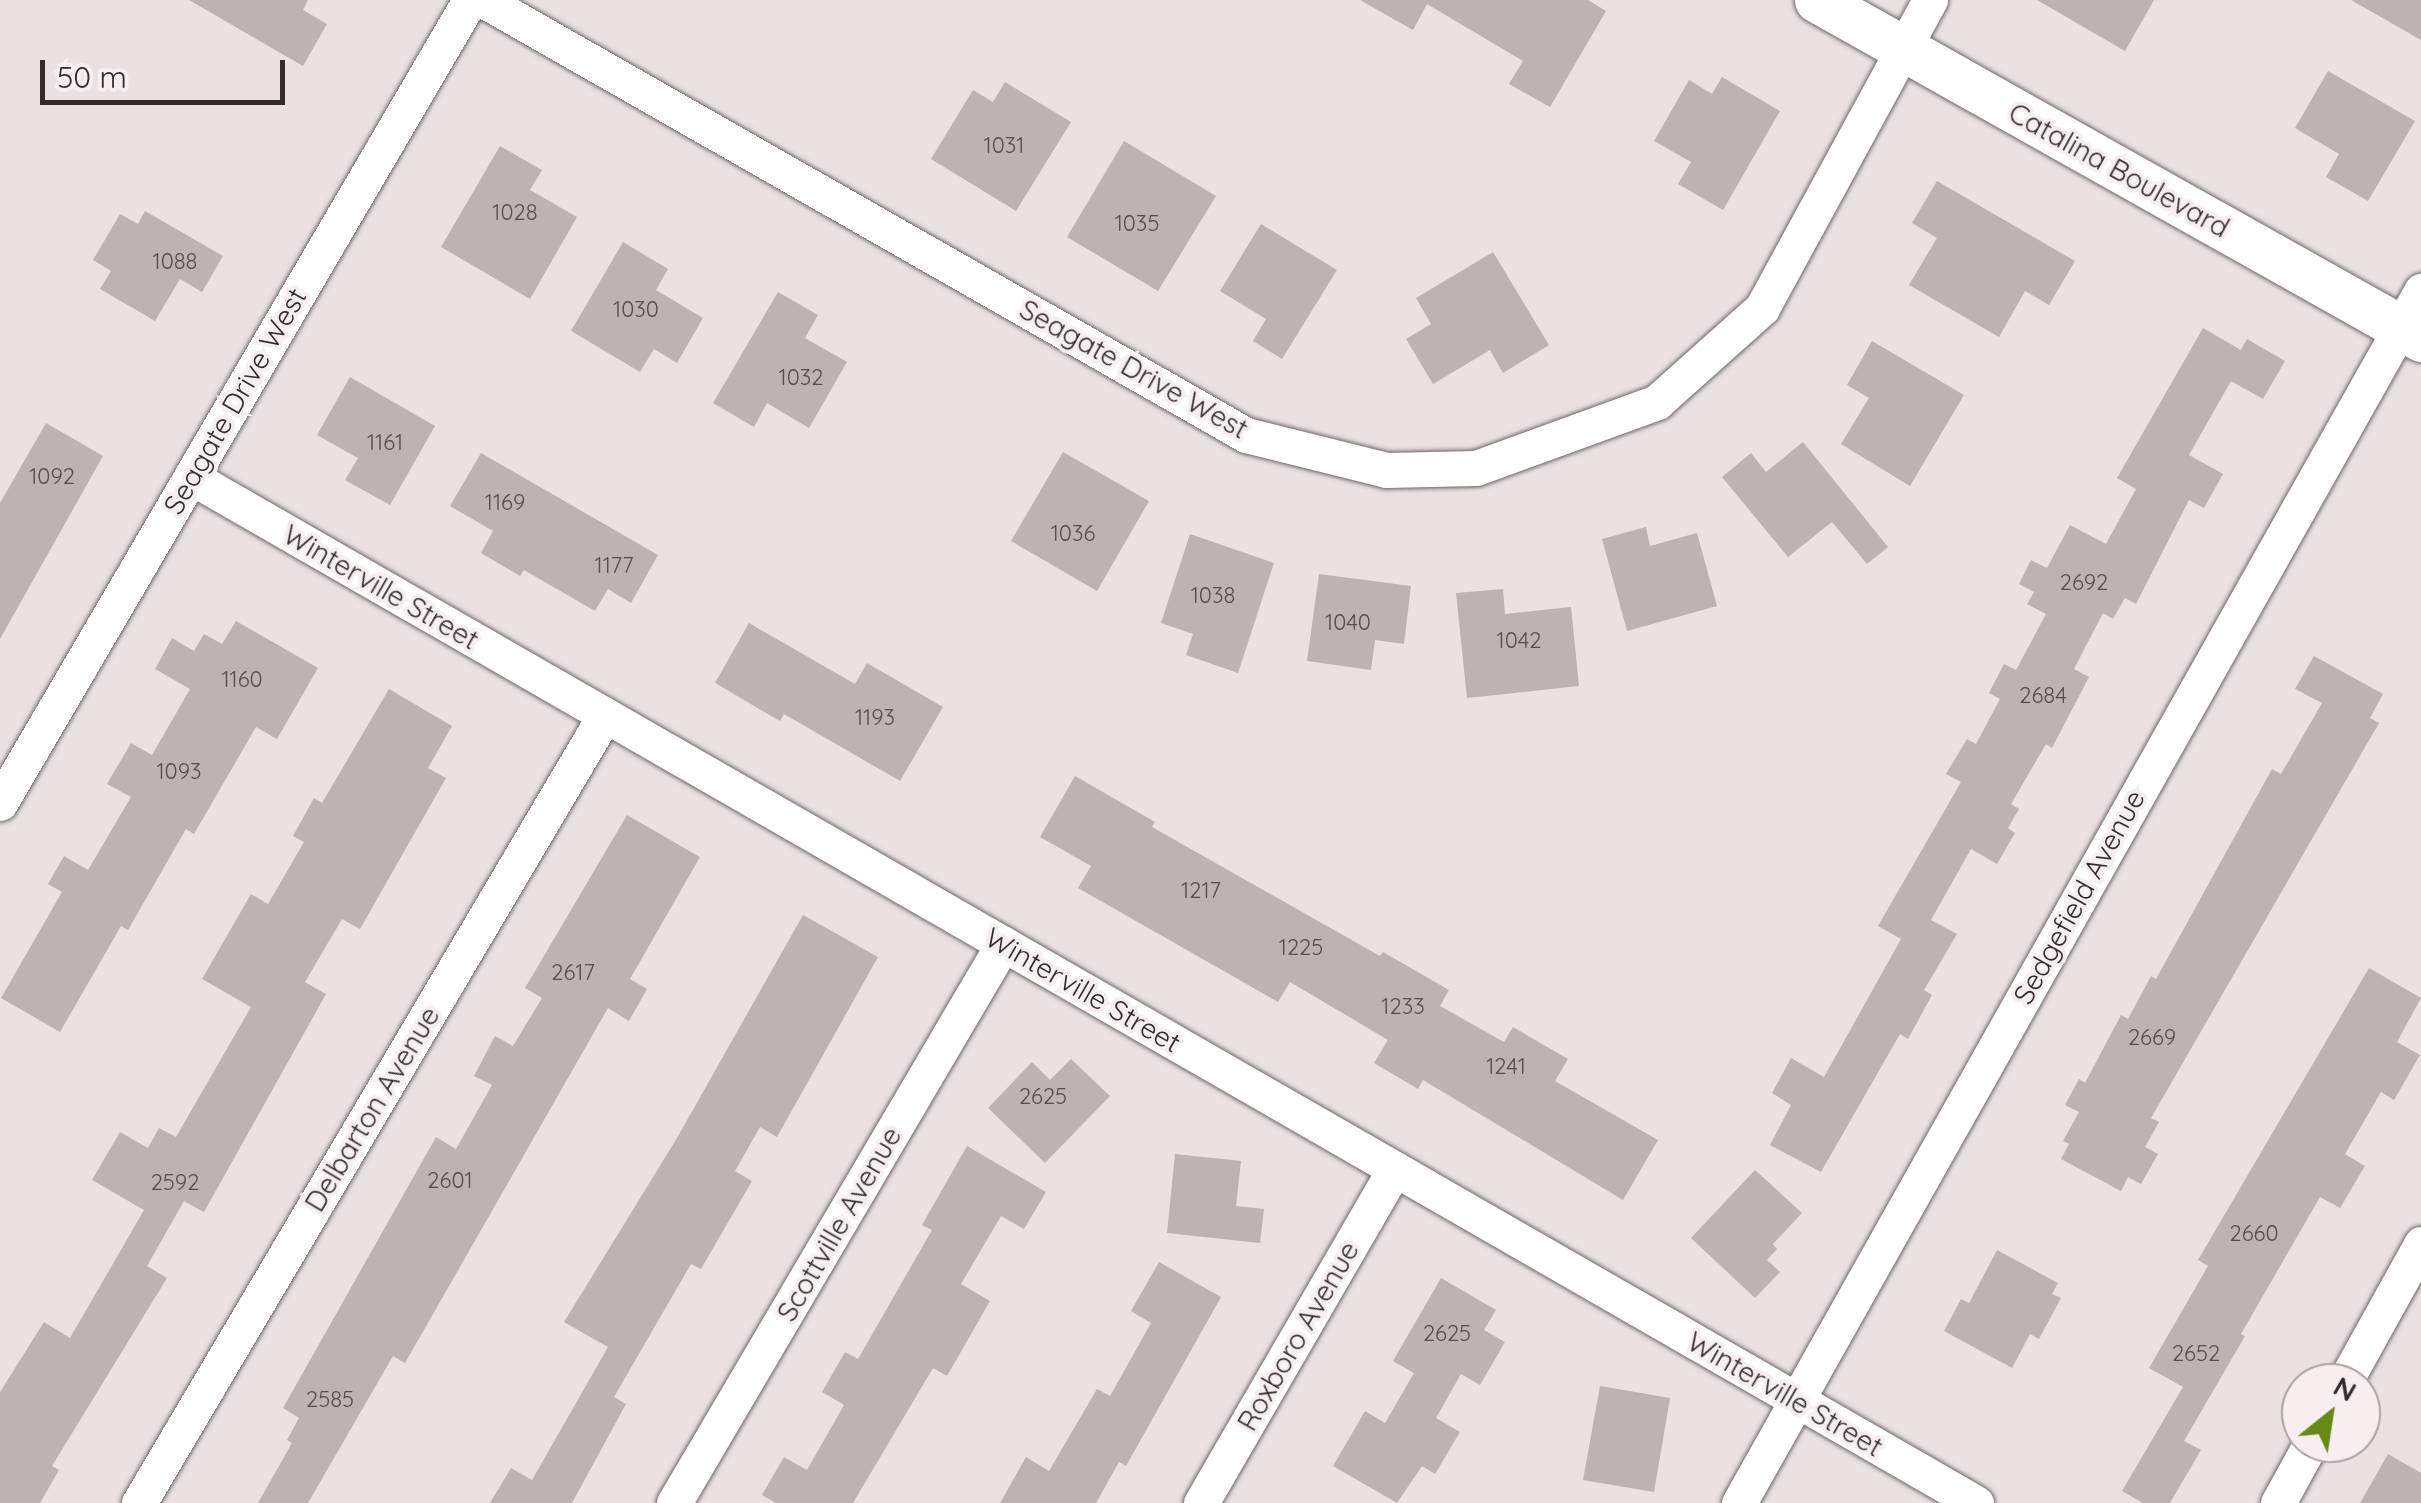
<!DOCTYPE html>
<style>
body{margin:0}
#map{position:relative;width:2421px;height:1503px;overflow:hidden;background:#eae1e2;font-family:Quicksand,sans-serif}
div>[style]{position:absolute}
.building>*{inset:0;background:#bcb3b2}
.roads{filter:drop-shadow(0 0 2px #6e6667) drop-shadow(0 0 2px #6e6667)}
.minor>*{height:35px;margin:-17.5px;padding:0 17.5px;transform-origin:17.5px;border-radius:17.5px;background:#fff}
.tertiary>*{height:45px;margin:-22.5px;padding:0 22.5px;transform-origin:22.5px;border-radius:22.5px;background:#fff}
span{translate:-50% -50%;white-space:nowrap;text-align:center;line-height:1.15;-webkit-text-stroke:8px #f7eeef;paint-order:stroke}
.number-label{font-size:22px;color:#544e4f}
.number-label span{-webkit-text-stroke-width:0}
.street-label{font-size:28px;color:#312d2e}
.north{position:absolute;left:2281px;top:1363px;width:100px;height:100px;box-sizing:border-box;background:#f7eeef;border:2px solid #a8a1a2;border-radius:50%;rotate:30deg;font-size:28px;font-weight:700;line-height:40px;text-align:center;color:#312d2e}
.north::after{content:'';display:block;margin:auto;width:35px;height:45px;background:#668b15;clip-path:polygon(50% 0,100% 100%,50% 72%,0 100%)}
.scale{position:absolute;left:40px;top:60px;width:245px;height:45px;box-sizing:border-box;border:5px solid #312d2e;border-top:0;padding-left:12px;font-size:30px;line-height:35px;white-space:nowrap;color:#312d2e;-webkit-text-stroke:8px #f7eeef;paint-order:stroke}
</style>
<div id="map">
<div class="building">
<i style="clip-path:polygon(189px 0,308px 0,303px 10px,327px 24px,303px 66px)"></i>
<i style="clip-path:polygon(1360px 0,1588px 0,1606px 11px,1550px 107px,1509px 84px,1523px 61px,1427px 4px,1413px 30px)"></i>
<i style="clip-path:polygon(2037px 0,2154px 0,2125px 51px)"></i>
<i style="clip-path:polygon(2351px 0,2421px 0,2421px 40px)"></i>
<i style="clip-path:polygon(2328px 71px,2415px 121px,2368px 201px,2326px 177px,2339px 154px,2295px 128px)"></i>
<i style="clip-path:polygon(1722px 77px,1780px 111px,1723px 210px,1678px 184px,1691px 162px,1654px 141px,1689px 80px,1712px 94px)"></i>
<i style="clip-path:polygon(1005px 82px,1071px 122px,1016px 211px,931px 159px,973px 90px,993px 102px)"></i>
<i style="clip-path:polygon(1124px 141px,1216px 196px,1158px 291px,1067px 237px)"></i>
<i style="clip-path:polygon(500px 146px,542px 170px,530px 190px,577px 217px,530px 299px,441px 247px)"></i>
<i style="clip-path:polygon(1937px 181px,2075px 261px,2049px 305px,2025px 291px,1999px 337px,1909px 285px,1937px 238px,1912px 223px)"></i>
<i style="clip-path:polygon(145px 211px,223px 256px,202px 292px,180px 279px,155px 321px,100px 289px,111px 271px,93px 260px,120px 214px,138px 224px)"></i>
<i style="clip-path:polygon(1261px 224px,1337px 270px,1282px 359px,1253px 341px,1266px 319px,1220px 291px)"></i>
<i style="clip-path:polygon(623px 242px,668px 269px,656px 290px,703px 318px,677px 363px,654px 349px,640px 372px,571px 331px)"></i>
<i style="clip-path:polygon(1493px 252px,1549px 345px,1503px 373px,1490px 350px,1433px 384px,1406px 339px,1431px 324px,1416px 298px)"></i>
<i style="clip-path:polygon(778px 292px,818px 315px,805px 338px,847px 362px,809px 428px,767px 403px,754px 427px,713px 403px)"></i>
<i style="clip-path:polygon(2203px 328px,2241px 350px,2247px 339px,2285px 361px,2263px 399px,2231px 381px,2189px 455px,2223px 474px,2204px 508px,2189px 500px,2136px 604px,2125px 598px,2113px 619px,2103px 613px,2074px 669px,2089px 677px,2052px 748px,2046px 744px,2011px 804px,2019px 809px,2008px 828px,2015px 833px,1997px 864px,1971px 849px,1931px 920px,1957px 934px,1924px 990px,1932px 995px,1908px 1039px,1900px 1034px,1821px 1172px,1770px 1145px,1791px 1105px,1772px 1093px,1791px 1058px,1824px 1077px,1901px 939px,1878px 926px,1961px 782px,1946px 774px,1967px 739px,1976px 744px,2000px 699px,1989px 693px,2004px 664px,2016px 670px,2046px 614px,2027px 604px,2034px 592px,2019px 584px,2031px 560px,2047px 568px,2070px 525px,2106px 544px,2136px 489px,2117px 478px)"></i>
<i style="clip-path:polygon(1872px 341px,1964px 395px,1910px 486px,1841px 444px,1869px 398px,1847px 385px)"></i>
<i style="clip-path:polygon(350px 377px,435px 426px,390px 505px,345px 480px,358px 458px,317px 435px)"></i>
<i style="clip-path:polygon(46px 423px,103px 456px,0 639px,0 503px)"></i>
<i style="clip-path:polygon(1803px 442px,1888px 547px,1867px 564px,1832px 522px,1788px 557px,1722px 477px,1751px 453px,1766px 472px)"></i>
<i style="clip-path:polygon(1063px 452px,1149px 501px,1097px 591px,1011px 541px)"></i>
<i style="clip-path:polygon(481px 453px,658px 555px,631px 603px,608px 589px,595px 611px,524px 570px,520px 576px,481px 553px,493px 531px,450px 506px)"></i>
<i style="clip-path:polygon(1646px 527px,1650px 546px,1697px 533px,1717px 606px,1627px 631px,1602px 539px)"></i>
<i style="clip-path:polygon(1190px 534px,1274px 563px,1238px 673px,1186px 655px,1193px 634px,1161px 623px)"></i>
<i style="clip-path:polygon(1319px 574px,1411px 586px,1404px 644px,1375px 640px,1371px 670px,1307px 661px)"></i>
<i style="clip-path:polygon(1503px 589px,1505px 614px,1571px 607px,1579px 686px,1467px 698px,1456px 593px)"></i>
<i style="clip-path:polygon(236px 621px,318px 668px,277px 739px,256px 727px,194px 834px,186px 829px,128px 930px,121px 926px,60px 1032px,1px 998px,62px 892px,48px 884px,64px 856px,88px 870px,131px 797px,107px 784px,131px 743px,152px 755px,190px 689px,155px 669px,172px 638px,194px 651px,204px 634px,222px 644px)"></i>
<i style="clip-path:polygon(749px 623px,855px 684px,867px 663px,943px 707px,900px 781px,784px 714px,780px 721px,715px 683px)"></i>
<i style="clip-path:polygon(2314px 656px,2383px 694px,2370px 718px,2379px 723px,2151px 1118px,2159px 1122px,2145px 1147px,2158px 1154px,2141px 1184px,2128px 1177px,2121px 1191px,2061px 1159px,2069px 1144px,2063px 1141px,2079px 1112px,2065px 1105px,2079px 1079px,2085px 1083px,2121px 1015px,2128px 1019px,2151px 976px,2156px 979px,2272px 769px,2281px 774px,2322px 703px,2295px 689px)"></i>
<i style="clip-path:polygon(389px 689px,452px 726px,428px 768px,446px 778px,360px 929px,342px 919px,305px 982px,326px 994px,204px 1212px,184px 1201px,147px 1266px,167px 1278px,52px 1466px,59px 1470px,40px 1503px,0 1503px,0 1392px,44px 1322px,70px 1338px,144px 1210px,92px 1180px,120px 1132px,148px 1148px,159px 1128px,176px 1137px,251px 1007px,202px 979px,251px 894px,268px 904px,304px 842px,293px 836px,314px 798px,322px 803px)"></i>
<i style="clip-path:polygon(1075px 776px,1155px 822px,1152px 827px,1380px 956px,1383px 952px,1449px 990px,1440px 1006px,1504px 1042px,1513px 1027px,1568px 1059px,1555px 1081px,1658px 1140px,1623px 1200px,1423px 1080px,1418px 1089px,1374px 1063px,1388px 1040px,1290px 982px,1278px 1002px,1078px 888px,1091px 866px,1040px 837px)"></i>
<i style="clip-path:polygon(627px 815px,700px 857px,630px 979px,647px 989px,629px 1021px,608px 1008px,405px 1363px,393px 1356px,308px 1503px,258px 1503px,292px 1443px,287px 1440px,299px 1418px,283px 1408px,436px 1137px,456px 1149px,492px 1085px,474px 1076px,495px 1036px,513px 1046px,542px 998px,525px 988px)"></i>
<i style="clip-path:polygon(803px 915px,878px 957px,777px 1137px,760px 1127px,735px 1171px,752px 1181px,701px 1269px,691px 1264px,614px 1397px,626px 1404px,572px 1503px,490px 1503px,511px 1468px,532px 1480px,608px 1347px,564px 1322px,677px 1138px)"></i>
<i style="clip-path:polygon(2369px 968px,2421px 998px,2397px 1042px,2420px 1055px,2394px 1100px,2381px 1092px,2345px 1154px,2365px 1166px,2340px 1208px,2320px 1197px,2241px 1334px,2245px 1336px,2184px 1441px,2201px 1450px,2170px 1503px,2143px 1503px,2122px 1491px,2183px 1387px,2149px 1368px,2208px 1266px,2198px 1260px)"></i>
<i style="clip-path:polygon(1071px 1059px,1110px 1096px,1045px 1163px,988px 1108px,1032px 1062px,1050px 1080px)"></i>
<i style="clip-path:polygon(967px 1146px,1046px 1192px,1024px 1229px,1001px 1216px,961px 1284px,990px 1301px,947px 1376px,933px 1368px,853px 1503px,776px 1503px,762px 1495px,784px 1457px,807px 1470px,844px 1405px,822px 1392px,845px 1352px,858px 1359px,932px 1230px,922px 1225px)"></i>
<i style="clip-path:polygon(1175px 1154px,1241px 1161px,1236px 1206px,1264px 1209px,1260px 1243px,1167px 1233px)"></i>
<i style="clip-path:polygon(1755px 1170px,1802px 1213px,1773px 1244px,1777px 1249px,1767px 1260px,1780px 1272px,1755px 1298px,1691px 1238px)"></i>
<i style="clip-path:polygon(1997px 1250px,2058px 1283px,2052px 1294px,2061px 1298px,2039px 1339px,2030px 1334px,2012px 1368px,1944px 1331px,1961px 1299px,1969px 1303px)"></i>
<i style="clip-path:polygon(1159px 1262px,1221px 1297px,1126px 1466px,1119px 1462px,1096px 1503px,1000px 1503px,1026px 1457px,1049px 1471px,1097px 1389px,1110px 1396px,1151px 1323px,1131px 1311px)"></i>
<i style="clip-path:polygon(1441px 1278px,1496px 1310px,1484px 1330px,1505px 1342px,1480px 1385px,1461px 1374px,1436px 1418px,1460px 1432px,1435px 1474px,1422px 1466px,1397px 1503px,1333px 1466px,1365px 1411px,1385px 1423px,1414px 1373px,1393px 1361px)"></i>
<i style="clip-path:polygon(1600px 1386px,1670px 1398px,1654px 1492px,1583px 1480px)"></i>
<i style="clip-path:polygon(2388px 1454px,2421px 1473px,2421px 1503px,2360px 1503px)"></i>
</div>
<div class="roads">
<div class="minor">
<i style="left:483px;top:0;width:878px;rotate:29.69deg"></i>
<i style="left:1246px;top:435px;width:144px;rotate:14deg"></i>
<i style="left:1386px;top:470px;width:90px;rotate:-1.3deg"></i>
<i style="left:1476px;top:468px;width:193px;rotate:-20deg"></i>
<i style="left:1657px;top:402px;width:141px;rotate:-41.8deg"></i>
<i style="left:1762px;top:308px;width:351px;rotate:-61.4deg"></i>
<i style="left:191px;top:477px;width:2059px;rotate:29.89deg"></i>
<i style="left:0;top:803px;width:930px;rotate:-59.66deg"></i>
<i style="left:2344px;top:1383px;width:159px;rotate:-61deg"></i>
<i style="left:139px;top:1503px;width:915px;rotate:-59.4deg"></i>
<i style="left:674px;top:1503px;width:649px;rotate:-59.52deg"></i>
<i style="left:1201px;top:1503px;width:386px;rotate:-59.9deg"></i>
<i style="left:1739px;top:1503px;width:1391px;rotate:-60.63deg"></i>
<i style="left:2278px;top:1503px;width:68px;rotate:-61.2deg"></i>
</div>
<div class="tertiary">
<i style="left:1817px;top:0;width:693px;rotate:29.3deg"></i>
</div>
</div>
<div class="number-label">
<span style="left:1004px;top:146px">1031</span>
<span style="left:515px;top:213px">1028</span>
<span style="left:1137px;top:224px">1035</span>
<span style="left:175px;top:262px">1088</span>
<span style="left:636px;top:310px">1030</span>
<span style="left:801px;top:378px">1032</span>
<span style="left:385px;top:443px">1161</span>
<span style="left:52px;top:477px">1092</span>
<span style="left:505px;top:503px">1169</span>
<span style="left:1073px;top:534px">1036</span>
<span style="left:614px;top:566px">1177</span>
<span style="left:2084px;top:583px">2692</span>
<span style="left:1213px;top:596px">1038</span>
<span style="left:1348px;top:623px">1040</span>
<span style="left:1519px;top:641px">1042</span>
<span style="left:242px;top:680px">1160</span>
<span style="left:2043px;top:696px">2684</span>
<span style="left:875px;top:718px">1193</span>
<span style="left:179px;top:772px">1093</span>
<span style="left:1201px;top:891px">1217</span>
<span style="left:1301px;top:948px">1225</span>
<span style="left:573px;top:973px">2617</span>
<span style="left:1403px;top:1007px">1233</span>
<span style="left:2152px;top:1038px">2669</span>
<span style="left:1506px;top:1067px">1241</span>
<span style="left:1043px;top:1097px">2625</span>
<span style="left:450px;top:1181px">2601</span>
<span style="left:175px;top:1183px">2592</span>
<span style="left:2254px;top:1234px">2660</span>
<span style="left:1447px;top:1334px">2625</span>
<span style="left:2196px;top:1354px">2652</span>
<span style="left:330px;top:1400px">2585</span>
</div>
<div class="street-label">
<span style="left:2119px;top:170px;rotate:29deg">Catalina Boulevard</span>
<span style="left:1134px;top:369px;rotate:29deg">Seagate Drive West</span>
<span style="left:235px;top:401px;rotate:-60deg">Seagate Drive West</span>
<span style="left:381px;top:587px;rotate:30deg">Winterville Street</span>
<span style="left:2079px;top:897px;rotate:-61deg">Sedgefield Avenue</span>
<span style="left:1083px;top:990px;rotate:30deg">Winterville Street</span>
<span style="left:372px;top:1109px;rotate:-59deg">Delbarton Avenue</span>
<span style="left:839px;top:1224px;rotate:-60deg">Scottville Avenue</span>
<span style="left:1298px;top:1336px;rotate:-60deg">Roxboro Avenue</span>
<span style="left:1785px;top:1394px;rotate:30deg">Winterville Street</span>
</div>
<div class="north">N</div>
<div class="scale">50 m</div>
</div>
